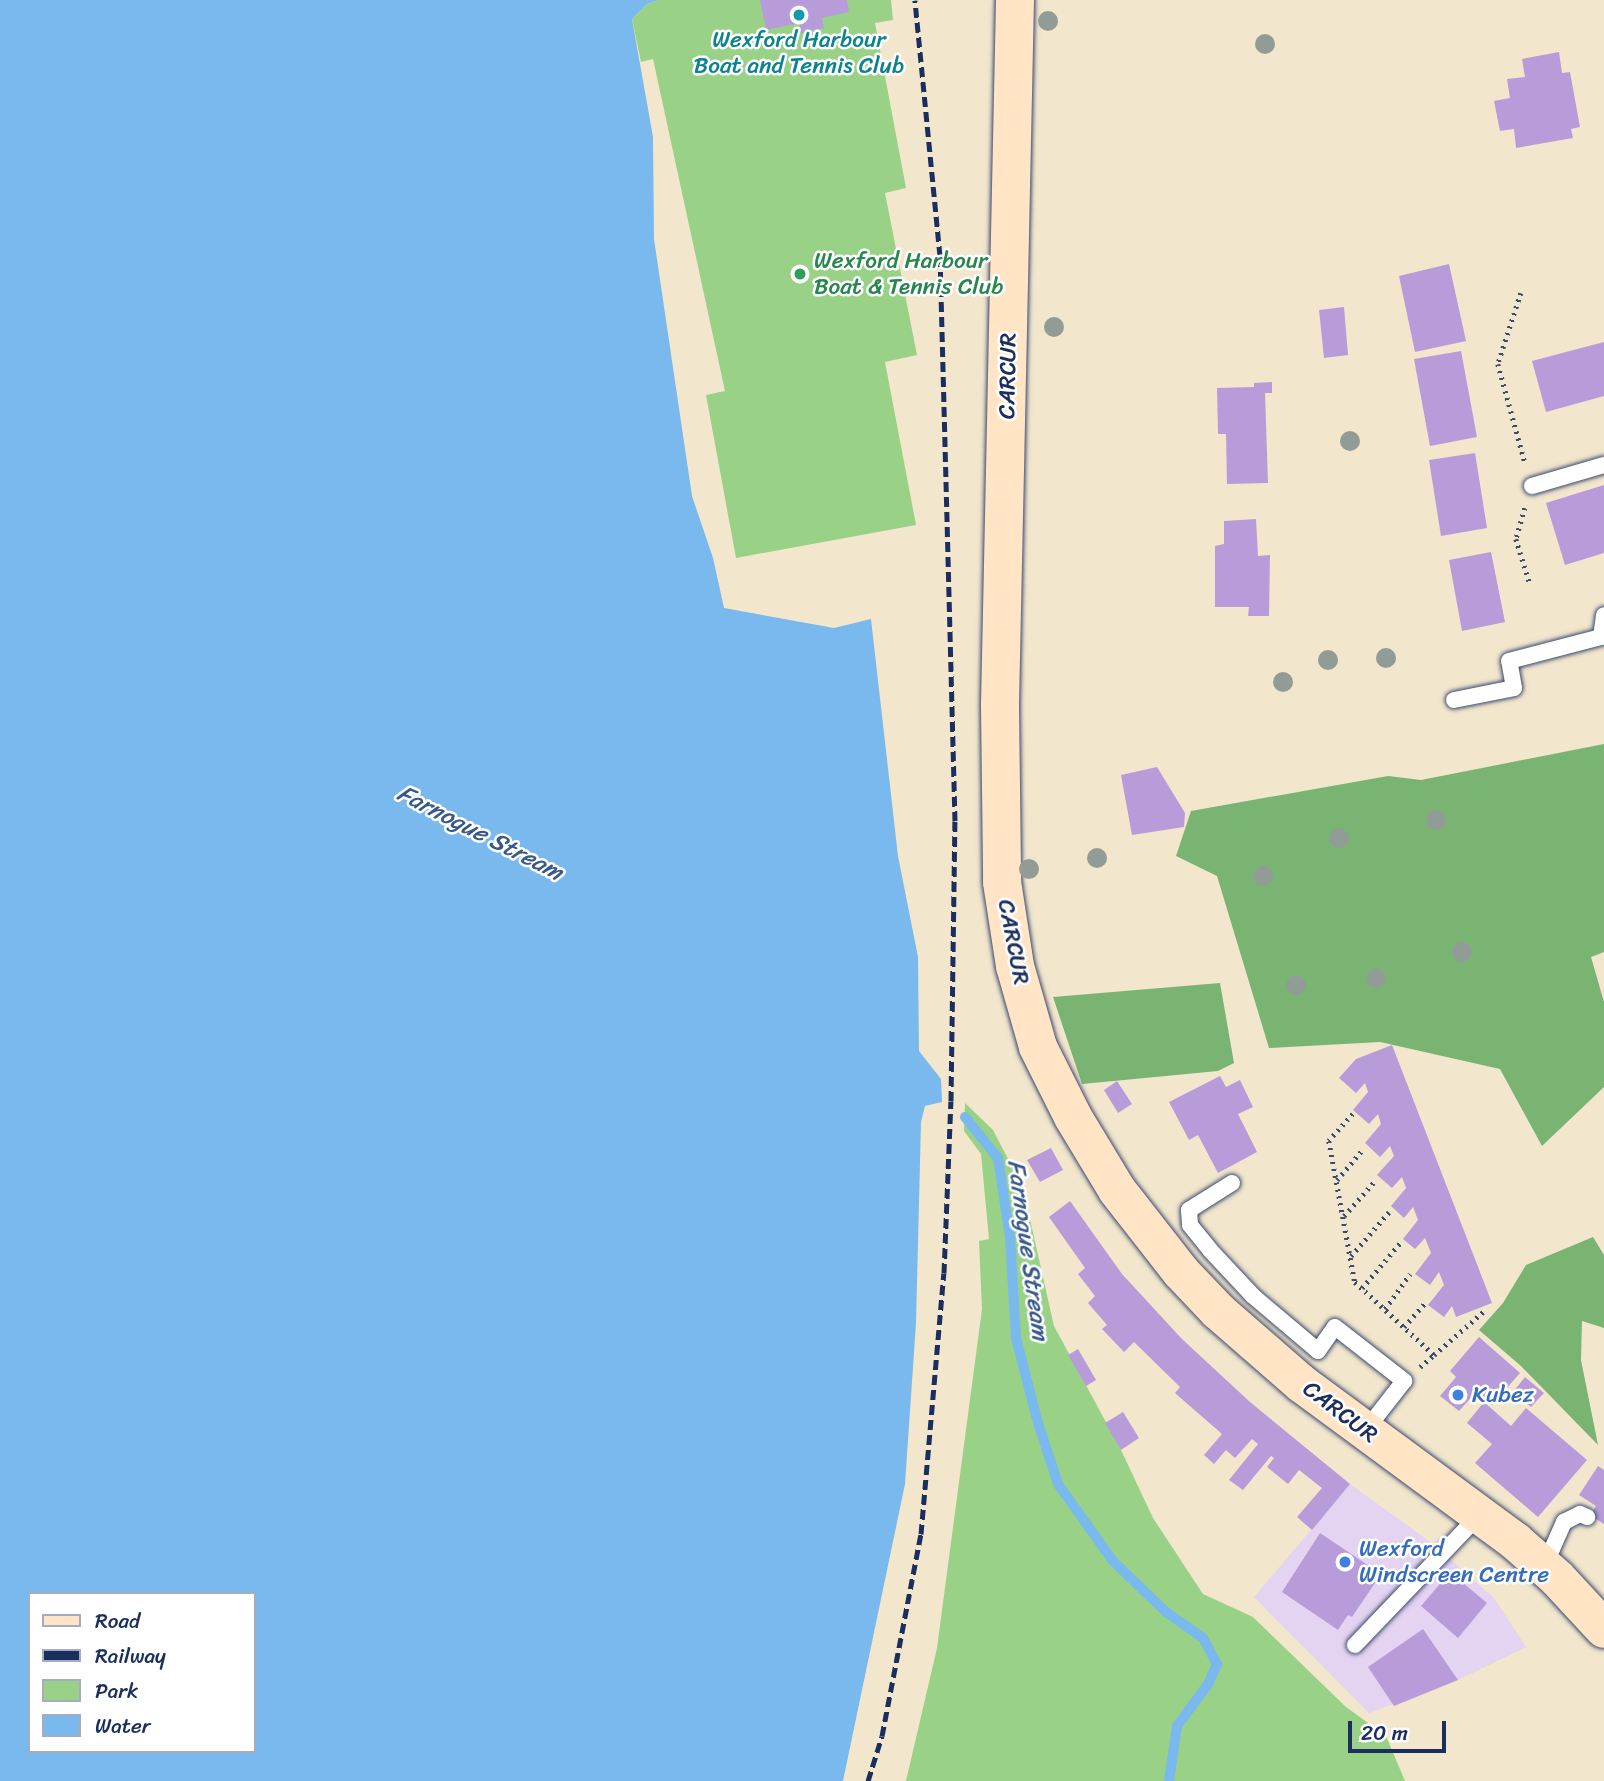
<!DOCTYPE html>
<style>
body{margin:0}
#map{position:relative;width:1604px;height:1781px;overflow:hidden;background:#f2e6cd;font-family:Sriracha,sans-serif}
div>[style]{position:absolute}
.built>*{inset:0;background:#e4d3f1}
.green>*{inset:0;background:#99d286}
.forest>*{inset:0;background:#7ab473}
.water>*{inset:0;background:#79b9ed}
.stream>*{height:10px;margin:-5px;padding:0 5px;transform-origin:5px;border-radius:5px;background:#79b9ed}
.building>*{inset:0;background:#b89cd9}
.path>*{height:4.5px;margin-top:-2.25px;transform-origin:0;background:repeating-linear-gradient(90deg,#3b4a6f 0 2px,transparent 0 7px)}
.roads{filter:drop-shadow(0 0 2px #3b4a6f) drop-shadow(0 0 2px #3b4a6f)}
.lane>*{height:16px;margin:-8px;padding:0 8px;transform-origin:8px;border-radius:8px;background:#fff}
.secondary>*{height:38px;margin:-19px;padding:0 19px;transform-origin:19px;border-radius:19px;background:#ffe4c6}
.rail>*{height:5px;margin-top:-2.5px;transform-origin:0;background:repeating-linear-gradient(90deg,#1b2f5e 0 10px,transparent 0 15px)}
.trees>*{width:20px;height:20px;margin:-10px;border-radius:50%;background:#919c97}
.dots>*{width:19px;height:19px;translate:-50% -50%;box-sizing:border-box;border:4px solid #fff;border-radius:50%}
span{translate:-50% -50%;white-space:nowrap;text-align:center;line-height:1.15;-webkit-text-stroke:5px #fff;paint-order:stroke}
.culture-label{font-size:23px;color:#0d838f}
.leisure-label{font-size:23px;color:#27864d}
.left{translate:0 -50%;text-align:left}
.street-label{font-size:23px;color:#1b2f5e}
.shop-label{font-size:23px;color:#366cbe}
.water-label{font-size:24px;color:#375889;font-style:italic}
.legend{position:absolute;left:28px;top:1592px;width:228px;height:161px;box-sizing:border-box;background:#fff;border:2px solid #a4acbf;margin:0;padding:9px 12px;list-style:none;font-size:21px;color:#1b2f5e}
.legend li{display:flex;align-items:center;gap:14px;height:35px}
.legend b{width:35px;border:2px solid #a4acbf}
.scale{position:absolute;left:1348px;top:1721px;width:98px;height:32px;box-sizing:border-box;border:4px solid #1b2f5e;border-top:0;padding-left:9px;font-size:21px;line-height:24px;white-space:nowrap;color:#1b2f5e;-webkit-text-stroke:5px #fff;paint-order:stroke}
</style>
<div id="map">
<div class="built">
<i style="clip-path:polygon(1350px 1484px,1433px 1544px,1494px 1598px,1526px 1647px,1458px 1680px,1369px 1713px,1254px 1597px)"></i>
</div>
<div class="green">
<i style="clip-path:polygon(659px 0,891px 0,893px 20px,875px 23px,906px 188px,885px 193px,917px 355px,885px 362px,916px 525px,736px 558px,706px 395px,725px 391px,653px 59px,641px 62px,632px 19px,647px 4px)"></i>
<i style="clip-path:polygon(965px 1103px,993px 1130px,1023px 1188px,1054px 1326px,1121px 1450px,1153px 1518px,1203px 1594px,1253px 1617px,1346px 1707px,1386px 1736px,1405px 1781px,906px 1781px,937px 1648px,982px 1309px,979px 1241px,989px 1239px,981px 1154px,964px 1131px)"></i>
</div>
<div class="forest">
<i style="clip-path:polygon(1604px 744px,1604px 952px,1591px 957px,1604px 1002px,1604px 1087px,1542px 1146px,1500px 1069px,1380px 1042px,1269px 1048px,1217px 876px,1176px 856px,1191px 811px,1388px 776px,1421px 780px)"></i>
<i style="clip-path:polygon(1220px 983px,1234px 1063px,1218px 1071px,1082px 1084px,1053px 997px)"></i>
<i style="clip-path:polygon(1593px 1237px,1604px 1255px,1604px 1328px,1582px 1321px,1581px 1360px,1598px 1445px,1521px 1366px,1479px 1330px,1503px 1303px,1526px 1265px)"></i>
</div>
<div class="water">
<i style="clip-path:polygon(evenodd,0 0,659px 0,647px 4px,632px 19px,653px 137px,654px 239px,692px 496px,713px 558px,724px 608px,834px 628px,871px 619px,898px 856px,918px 957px,919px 1051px,941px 1079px,942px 1102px,925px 1106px,921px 1122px,916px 1323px,905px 1484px,843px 1781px,0 1781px,0 0,30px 1594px,254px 1594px,254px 1751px,30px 1751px,30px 1594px)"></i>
</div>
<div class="stream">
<i style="left:965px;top:1117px;width:53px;rotate:51.2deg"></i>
<i style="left:998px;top:1158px;width:80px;rotate:81.4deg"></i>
<i style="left:1010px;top:1237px;width:101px;rotate:86.6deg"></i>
<i style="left:1016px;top:1338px;width:88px;rotate:75.5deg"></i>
<i style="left:1038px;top:1423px;width:64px;rotate:71.8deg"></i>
<i style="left:1058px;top:1484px;width:95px;rotate:54.5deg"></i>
<i style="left:1113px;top:1561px;width:74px;rotate:43.9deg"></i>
<i style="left:1166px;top:1612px;width:45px;rotate:35.1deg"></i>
<i style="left:1203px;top:1638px;width:30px;rotate:62deg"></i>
<i style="left:1217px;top:1664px;width:22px;rotate:114deg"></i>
<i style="left:1208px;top:1684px;width:52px;rotate:126.4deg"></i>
<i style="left:1177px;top:1726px;width:56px;rotate:98.3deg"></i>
</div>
<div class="building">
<i style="clip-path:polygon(760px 0,847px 0,849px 12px,822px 18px,824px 28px,801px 33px,799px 23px,766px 30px)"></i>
<i style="clip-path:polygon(1559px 52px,1562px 73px,1570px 72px,1580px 127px,1571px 129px,1573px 138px,1516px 148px,1514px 129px,1500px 131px,1494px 101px,1510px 98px,1507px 79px,1525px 77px,1522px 59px)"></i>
<i style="clip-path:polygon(1449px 264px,1466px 341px,1415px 352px,1399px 276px)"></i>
<i style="clip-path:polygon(1344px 307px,1348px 355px,1324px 358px,1319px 310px)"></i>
<i style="clip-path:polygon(1604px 342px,1604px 396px,1546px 412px,1532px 361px)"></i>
<i style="clip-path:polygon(1461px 351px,1477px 437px,1430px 446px,1414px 359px)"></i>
<i style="clip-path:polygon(1272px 382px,1272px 393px,1265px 393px,1268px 483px,1227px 484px,1226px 434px,1218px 434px,1217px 388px,1254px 387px,1254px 383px)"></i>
<i style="clip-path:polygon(1475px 453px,1487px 528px,1441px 536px,1429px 460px)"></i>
<i style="clip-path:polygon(1604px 485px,1604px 553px,1565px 565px,1546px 503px)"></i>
<i style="clip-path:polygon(1256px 519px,1258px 556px,1270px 555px,1269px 616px,1248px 616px,1249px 607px,1215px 607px,1215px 546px,1224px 544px,1224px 521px)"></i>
<i style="clip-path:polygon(1491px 552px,1505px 622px,1462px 631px,1449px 560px)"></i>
<i style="clip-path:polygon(1157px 767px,1185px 813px,1184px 827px,1132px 835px,1121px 775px)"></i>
<i style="clip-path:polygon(1392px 1045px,1492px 1303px,1456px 1317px,1452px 1306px,1444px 1317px,1428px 1305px,1444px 1285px,1439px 1272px,1430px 1285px,1415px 1274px,1431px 1253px,1425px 1238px,1415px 1249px,1403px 1239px,1418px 1220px,1413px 1207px,1404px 1218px,1391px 1206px,1406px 1188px,1402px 1177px,1392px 1188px,1377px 1175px,1394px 1156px,1390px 1146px,1380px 1157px,1365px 1143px,1381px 1124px,1378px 1114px,1369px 1124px,1353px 1110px,1368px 1092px,1365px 1083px,1356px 1093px,1339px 1078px,1356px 1059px)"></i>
<i style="clip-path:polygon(1220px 1076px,1226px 1087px,1240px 1080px,1253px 1107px,1238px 1114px,1257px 1152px,1218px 1173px,1198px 1135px,1189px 1140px,1169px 1102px)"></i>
<i style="clip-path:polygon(1117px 1081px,1132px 1104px,1118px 1113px,1104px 1090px)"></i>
<i style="clip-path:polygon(1051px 1148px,1063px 1170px,1040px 1182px,1027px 1160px)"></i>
<i style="clip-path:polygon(1070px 1201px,1122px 1274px,1182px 1339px,1250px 1402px,1350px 1484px,1312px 1530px,1297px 1517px,1322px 1488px,1299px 1470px,1288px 1484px,1267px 1467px,1274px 1458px,1271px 1456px,1243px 1490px,1229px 1480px,1258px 1444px,1252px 1439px,1235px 1458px,1226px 1450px,1214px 1464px,1204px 1455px,1222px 1434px,1175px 1393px,1180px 1387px,1134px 1342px,1124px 1352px,1102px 1329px,1107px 1325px,1088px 1303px,1095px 1296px,1078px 1274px,1085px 1268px,1049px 1217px)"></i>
<i style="clip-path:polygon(1479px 1337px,1520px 1373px,1492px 1405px,1476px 1392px,1459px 1411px,1440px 1396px,1456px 1377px,1450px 1371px)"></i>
<i style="clip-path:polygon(1078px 1349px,1096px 1380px,1086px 1386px,1068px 1355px)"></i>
<i style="clip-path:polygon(1525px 1377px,1544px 1393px,1531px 1407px,1513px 1392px)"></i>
<i style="clip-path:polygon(1484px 1402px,1511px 1426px,1526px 1408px,1587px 1460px,1538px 1517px,1475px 1463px,1492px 1444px,1467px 1423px)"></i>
<i style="clip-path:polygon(1123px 1412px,1139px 1438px,1121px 1450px,1105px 1423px)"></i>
<i style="clip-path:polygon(1598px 1466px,1604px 1470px,1604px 1524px,1590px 1515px,1596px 1506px,1579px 1495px)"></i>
<i style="clip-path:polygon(1320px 1533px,1381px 1574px,1352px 1617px,1348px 1615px,1338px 1630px,1282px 1592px)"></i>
<i style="clip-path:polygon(1450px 1572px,1487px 1603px,1458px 1638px,1421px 1606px)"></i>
<i style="clip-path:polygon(1423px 1629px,1458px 1680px,1394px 1706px,1368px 1667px)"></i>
</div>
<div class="path">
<i style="left:1521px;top:293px;width:75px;rotate:107.9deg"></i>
<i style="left:1498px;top:364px;width:103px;rotate:74.7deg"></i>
<i style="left:1525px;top:508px;width:32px;rotate:106deg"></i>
<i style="left:1516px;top:539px;width:47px;rotate:72.7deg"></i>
<i style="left:1353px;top:1114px;width:36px;rotate:132deg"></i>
<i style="left:1329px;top:1141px;width:143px;rotate:79.6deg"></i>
<i style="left:1355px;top:1282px;width:108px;rotate:42.7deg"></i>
<i style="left:1434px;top:1355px;width:67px;rotate:-41.3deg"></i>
<i style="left:1337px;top:1180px;width:39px;rotate:-50deg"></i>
<i style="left:1344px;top:1216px;width:47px;rotate:-48.5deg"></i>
<i style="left:1351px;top:1256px;width:58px;rotate:-49.2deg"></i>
<i style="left:1362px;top:1288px;width:59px;rotate:-49.8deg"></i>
<i style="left:1385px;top:1309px;width:43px;rotate:-54.5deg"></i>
<i style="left:1404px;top:1327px;width:32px;rotate:-49deg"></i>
<i style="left:1420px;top:1367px;width:18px;rotate:-41deg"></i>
</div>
<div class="roads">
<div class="lane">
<i style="left:1532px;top:486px;width:75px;rotate:-16.3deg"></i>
<i style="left:1454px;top:700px;width:61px;rotate:-11.3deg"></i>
<i style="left:1514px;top:688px;width:27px;rotate:-100deg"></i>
<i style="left:1509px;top:661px;width:95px;rotate:-14.6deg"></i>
<i style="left:1601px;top:637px;width:22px;rotate:-82deg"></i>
<i style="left:1232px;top:1183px;width:51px;rotate:147.9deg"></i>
<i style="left:1189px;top:1210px;width:15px;rotate:86deg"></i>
<i style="left:1190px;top:1225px;width:32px;rotate:51deg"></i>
<i style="left:1210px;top:1250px;width:63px;rotate:46.9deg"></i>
<i style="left:1253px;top:1296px;width:85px;rotate:40.2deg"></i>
<i style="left:1318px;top:1351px;width:29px;rotate:-55deg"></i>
<i style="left:1335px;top:1327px;width:88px;rotate:38deg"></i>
<i style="left:1404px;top:1381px;width:63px;rotate:128deg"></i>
<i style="left:1540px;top:1563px;width:18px;rotate:-49deg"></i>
<i style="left:1552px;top:1549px;width:30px;rotate:-66deg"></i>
<i style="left:1564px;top:1522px;width:18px;rotate:-27deg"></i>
<i style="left:1580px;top:1514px;width:8px;rotate:23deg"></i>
<i style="left:1355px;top:1645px;width:181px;rotate:-46.3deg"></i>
</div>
<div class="secondary">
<i style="left:1015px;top:0;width:706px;rotate:91.22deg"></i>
<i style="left:1000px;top:706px;width:176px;rotate:89.3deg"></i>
<i style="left:1002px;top:882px;width:85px;rotate:81.2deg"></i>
<i style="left:1015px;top:966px;width:84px;rotate:74.1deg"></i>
<i style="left:1038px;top:1047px;width:78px;rotate:63.4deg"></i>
<i style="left:1073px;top:1117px;width:85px;rotate:58.9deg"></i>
<i style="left:1117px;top:1190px;width:104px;rotate:52deg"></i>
<i style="left:1181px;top:1272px;width:54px;rotate:46.5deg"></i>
<i style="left:1218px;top:1311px;width:111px;rotate:41deg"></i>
<i style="left:1302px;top:1384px;width:265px;rotate:36.4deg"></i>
<i style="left:1515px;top:1541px;width:56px;rotate:41.4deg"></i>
<i style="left:1557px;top:1578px;width:69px;rotate:47.3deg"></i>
</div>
</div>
<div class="rail">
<i style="left:868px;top:1781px;width:47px;rotate:-72.7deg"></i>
<i style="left:882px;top:1736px;width:206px;rotate:-79.1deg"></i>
<i style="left:921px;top:1534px;width:262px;rotate:-85deg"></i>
<i style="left:944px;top:1273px;width:172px;rotate:-87.7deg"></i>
<i style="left:951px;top:1101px;width:280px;rotate:-89.2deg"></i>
<i style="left:955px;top:821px;width:565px;rotate:-91.52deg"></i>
<i style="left:940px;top:256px;width:257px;rotate:-95.6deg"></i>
</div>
<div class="trees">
<i style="left:1048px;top:21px"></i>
<i style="left:1265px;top:44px"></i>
<i style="left:1054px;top:327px"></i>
<i style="left:1350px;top:441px"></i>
<i style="left:1386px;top:658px"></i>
<i style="left:1328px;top:660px"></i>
<i style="left:1283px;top:682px"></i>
<i style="left:1436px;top:820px"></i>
<i style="left:1339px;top:838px"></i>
<i style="left:1097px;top:858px"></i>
<i style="left:1029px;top:869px"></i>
<i style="left:1263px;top:876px"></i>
<i style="left:1462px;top:952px"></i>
<i style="left:1376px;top:978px"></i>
<i style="left:1296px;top:985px"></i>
</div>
<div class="dots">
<i style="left:799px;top:15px;background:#0f9aa8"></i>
<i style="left:800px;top:274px;background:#2e9e5b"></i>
<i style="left:1458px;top:1395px;background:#3f7fe0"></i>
<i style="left:1345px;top:1562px;background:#3f7fe0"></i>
</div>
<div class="culture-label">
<span style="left:799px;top:53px">Wexford Harbour<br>Boat and Tennis Club</span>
</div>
<div class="leisure-label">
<span class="left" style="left:814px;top:274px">Wexford Harbour<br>Boat &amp; Tennis Club</span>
</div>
<div class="street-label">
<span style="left:1008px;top:376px;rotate:-89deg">CARCUR</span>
<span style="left:1013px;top:942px;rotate:79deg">CARCUR</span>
<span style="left:1340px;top:1412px;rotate:37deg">CARCUR</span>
</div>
<div class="shop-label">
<span class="left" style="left:1472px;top:1395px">Kubez</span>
<span class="left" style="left:1359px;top:1562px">Wexford<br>Windscreen Centre</span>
</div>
<div class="water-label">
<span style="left:480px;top:833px;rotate:27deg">Farnogue Stream</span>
<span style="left:1028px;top:1250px;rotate:82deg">Farnogue Stream</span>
</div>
<ul class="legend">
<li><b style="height:9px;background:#ffe4c6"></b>Road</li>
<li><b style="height:9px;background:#1b2f5e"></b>Railway</li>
<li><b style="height:19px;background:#99d286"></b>Park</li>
<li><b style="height:19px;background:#79b9ed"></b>Water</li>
</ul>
<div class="scale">20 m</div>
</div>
